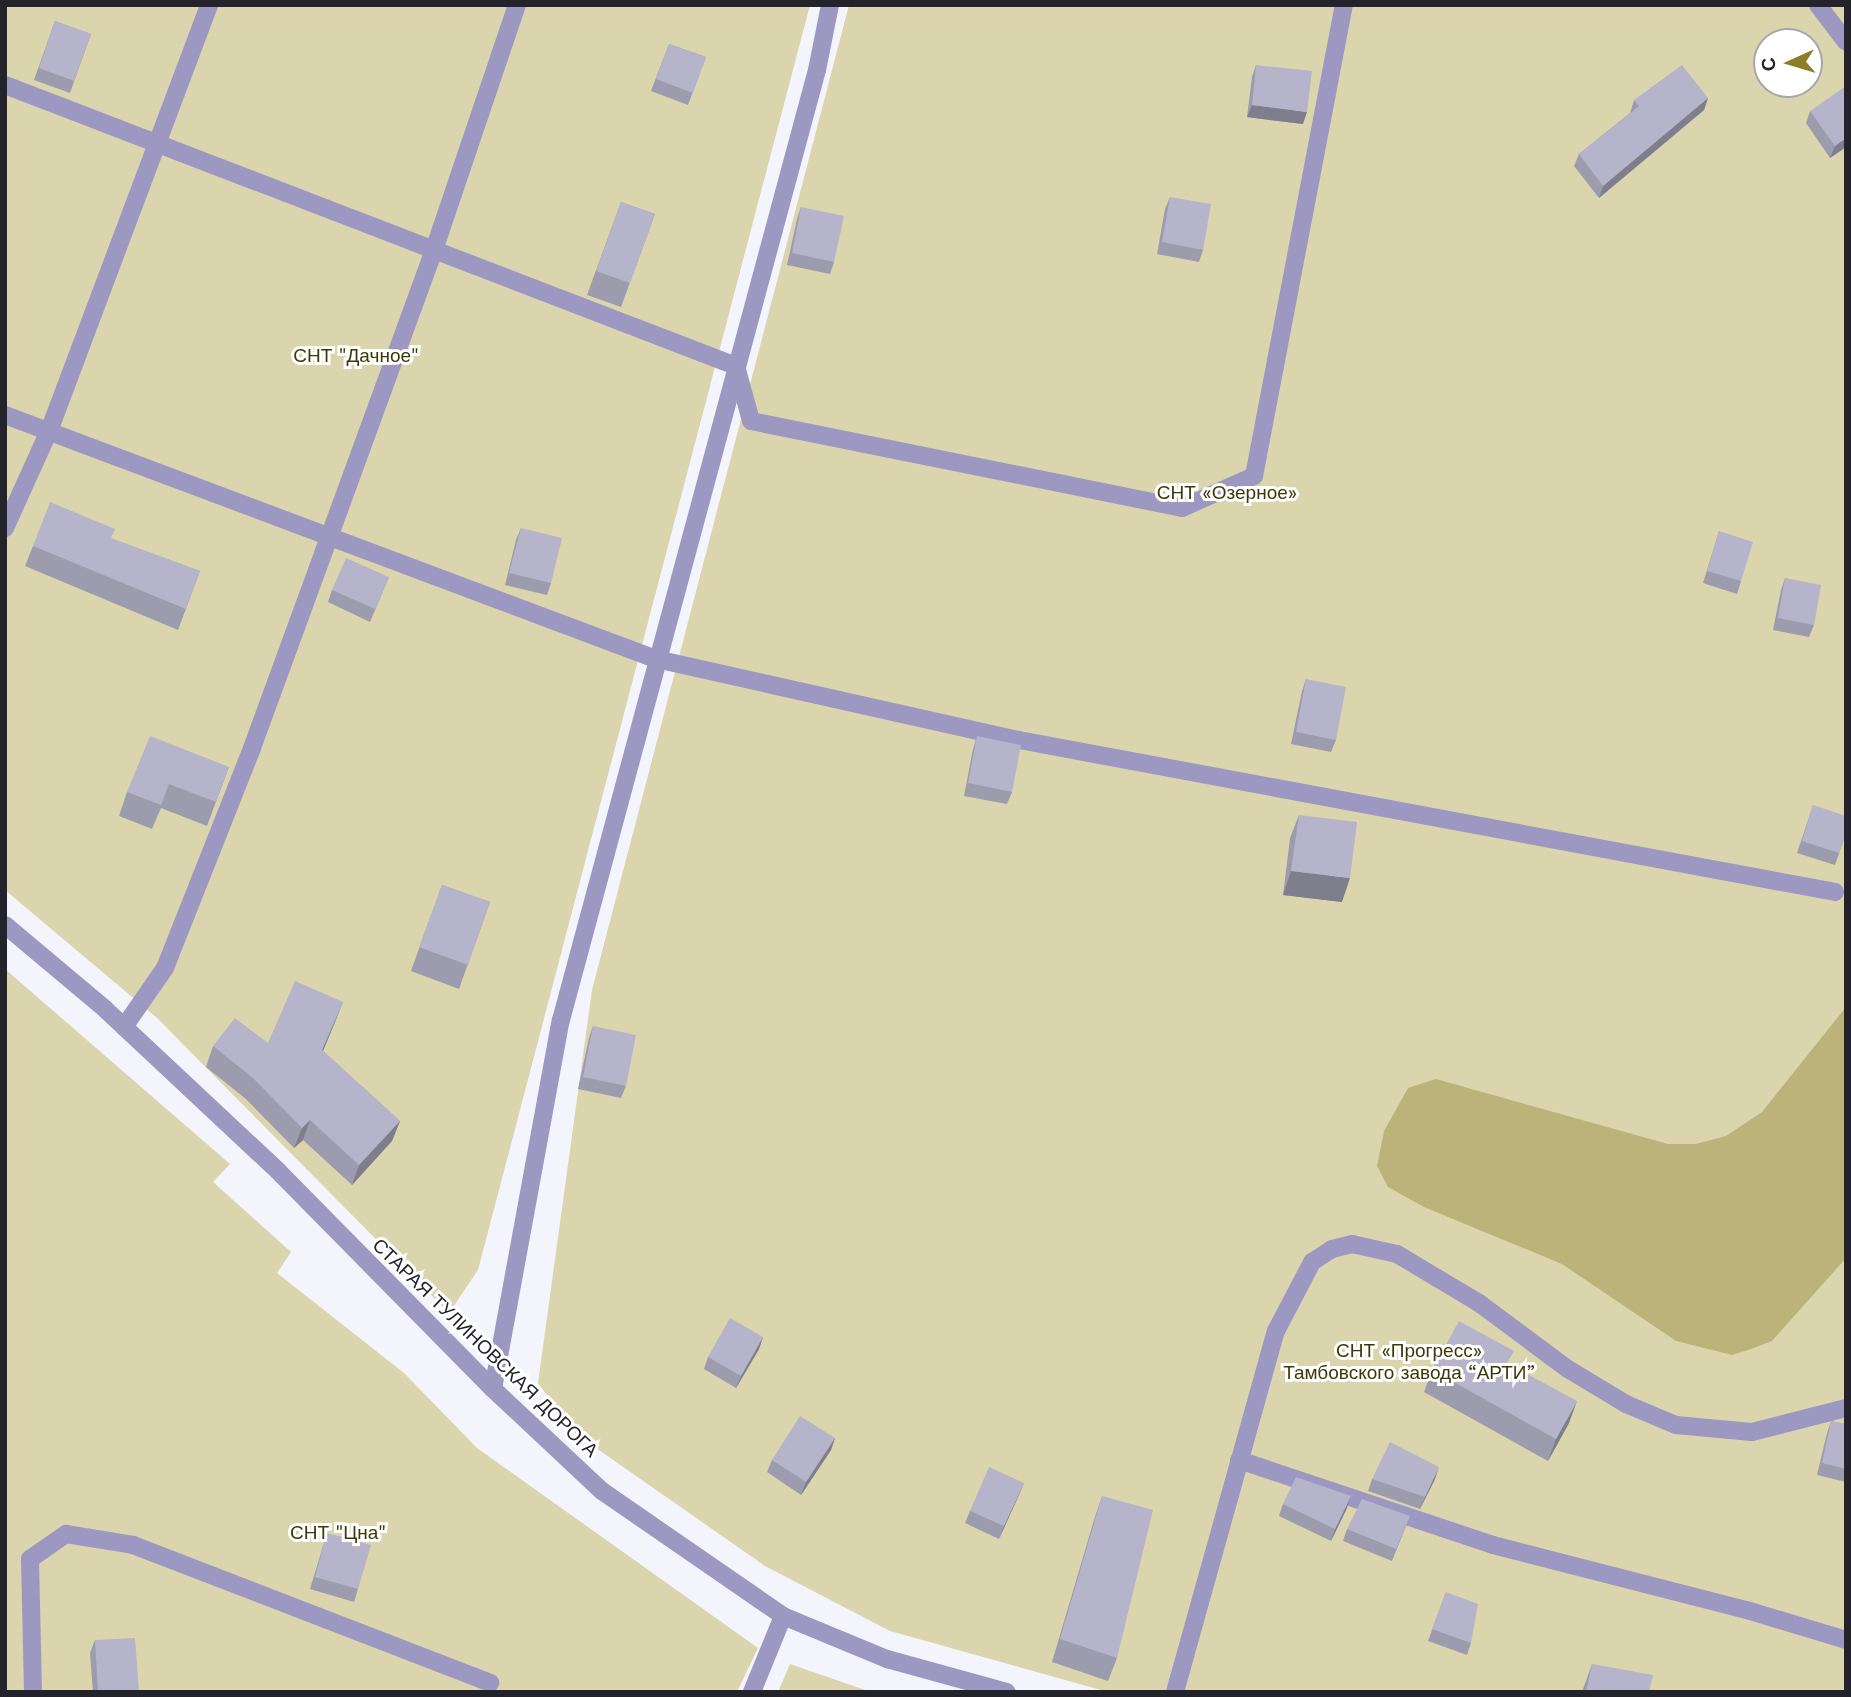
<!DOCTYPE html>
<meta charset="utf-8">
<style>
body{margin:0}
#map{position:relative;width:1851px;height:1697px;overflow:hidden;background:#f4f4fd;font-family:"Work Sans",sans-serif}
div>[style]{position:absolute}
.green>*{inset:0;background:#dad5ad}
.water>*{inset:0;background:#bcb37a}
.minor>*{height:18px;margin:-9px;padding:0 9px;transform-origin:9px;border-radius:9px;background:#9d98c2}
.wall>*{inset:0;background:#9d9bae}
.shaded-wall>*{inset:0;background:#7f7e8d}
.building>*{inset:0;background:#b6b4ca}
span{translate:-50% -50%;white-space:nowrap;text-align:center;line-height:1.15;-webkit-text-stroke:6px #fff;paint-order:stroke}
.park-label{font-size:19px;color:#3e3808}
.street-label{font-size:19px;color:#24232c}
.frame{position:absolute;inset:0;border:7px solid #24232c;pointer-events:none}
.north{position:absolute;left:1753px;top:28px;width:70px;height:70px;box-sizing:border-box;background:#fff;border:2px solid #a7a7ab;border-radius:50%;rotate:266deg;font-size:19px;font-weight:700;line-height:28px;text-align:center;color:#24232c}
.north::after{content:'';display:block;margin:auto;width:24px;height:32px;background:#8c7f26;clip-path:polygon(50% 0,100% 100%,50% 72%,0 100%)}
</style>
<div id="map">
<div class="green">
<i style="clip-path:polygon(5px 5px,810px 5px,478px 1270px,449px 1313px,157px 1018px,5px 890px)"></i>
<i style="clip-path:polygon(evenodd,849px 5px,1846px 5px,1846px 1692px,1108px 1692px,890px 1631px,765px 1566px,576px 1434px,538px 1383px,592px 990px,849px 5px,1767px 42px,1809px 42px,1809px 84px,1767px 84px,1767px 42px)"></i>
<i style="clip-path:polygon(5px 969px,230px 1164px,213px 1182px,291px 1252px,277px 1273px,404px 1373px,477px 1448px,758px 1648px,737px 1692px,5px 1692px)"></i>
<i style="clip-path:polygon(790px 1664px,871px 1692px,778px 1692px)"></i>
</div>
<div class="water">
<i style="clip-path:polygon(1846px 1007px,1846px 1258px,1772px 1341px,1751px 1349px,1732px 1355px,1676px 1341px,1562px 1264px,1424px 1207px,1388px 1187px,1377px 1166px,1384px 1131px,1408px 1088px,1436px 1079px,1668px 1144px,1696px 1144px,1726px 1136px,1762px 1112px)"></i>
</div>
<div class="minor">
<i style="left:1818px;top:5px;width:46px;rotate:52.9deg"></i>
<i style="left:5px;top:85px;width:783px;rotate:21.03deg"></i>
<i style="left:736px;top:366px;width:57px;rotate:74.7deg"></i>
<i style="left:751px;top:421px;width:440px;rotate:11.4deg"></i>
<i style="left:1182px;top:508px;width:79px;rotate:-24deg"></i>
<i style="left:1254px;top:476px;width:480px;rotate:-79.2deg"></i>
<i style="left:5px;top:415px;width:695px;rotate:20.55deg"></i>
<i style="left:656px;top:659px;width:372px;rotate:12.6deg"></i>
<i style="left:1019px;top:740px;width:830px;rotate:10.55deg"></i>
<i style="left:5px;top:528px;width:107px;rotate:-65.6deg"></i>
<i style="left:49px;top:431px;width:455px;rotate:-69.4deg"></i>
<i style="left:5px;top:925px;width:131px;rotate:40deg"></i>
<i style="left:105px;top:1009px;width:237px;rotate:43.1deg"></i>
<i style="left:278px;top:1171px;width:306px;rotate:45.4deg"></i>
<i style="left:493px;top:1389px;width:149px;rotate:43.1deg"></i>
<i style="left:602px;top:1491px;width:220px;rotate:34.6deg"></i>
<i style="left:783px;top:1616px;width:113px;rotate:22.5deg"></i>
<i style="left:887px;top:1659px;width:124px;rotate:15.4deg"></i>
<i style="left:124px;top:1027px;width:72px;rotate:-55.2deg"></i>
<i style="left:165px;top:968px;width:237px;rotate:-68.4deg"></i>
<i style="left:252px;top:748px;width:530px;rotate:-69.92deg"></i>
<i style="left:434px;top:250px;width:259px;rotate:-71.3deg"></i>
<i style="left:493px;top:1389px;width:375px;rotate:-79.6deg"></i>
<i style="left:561px;top:1020px;width:984px;rotate:-74.92deg"></i>
<i style="left:817px;top:70px;width:66px;rotate:-78.7deg"></i>
<i style="left:1239px;top:1460px;width:268px;rotate:18.5deg"></i>
<i style="left:1493px;top:1545px;width:265px;rotate:14.4deg"></i>
<i style="left:1750px;top:1611px;width:100px;rotate:16.8deg"></i>
<i style="left:33px;top:1692px;width:133px;rotate:-91.3deg"></i>
<i style="left:30px;top:1559px;width:44px;rotate:-34.8deg"></i>
<i style="left:66px;top:1534px;width:68px;rotate:9.3deg"></i>
<i style="left:133px;top:1545px;width:383px;rotate:21.1deg"></i>
<i style="left:752px;top:1692px;width:82px;rotate:-67.8deg"></i>
<i style="left:1175px;top:1692px;width:375px;rotate:-74.4deg"></i>
<i style="left:1276px;top:1331px;width:78px;rotate:-62.4deg"></i>
<i style="left:1312px;top:1262px;width:24px;rotate:-33deg"></i>
<i style="left:1332px;top:1249px;width:21px;rotate:-14deg"></i>
<i style="left:1352px;top:1244px;width:46px;rotate:12.5deg"></i>
<i style="left:1397px;top:1254px;width:96px;rotate:30.9deg"></i>
<i style="left:1479px;top:1303px;width:111px;rotate:36.6deg"></i>
<i style="left:1568px;top:1369px;width:68px;rotate:31.1deg"></i>
<i style="left:1626px;top:1404px;width:54px;rotate:22.8deg"></i>
<i style="left:1676px;top:1425px;width:76px;rotate:5.3deg"></i>
<i style="left:1752px;top:1432px;width:97px;rotate:-14.3deg"></i>
</div>
<div class="wall">
<i style="clip-path:polygon(55px 21px,91px 34px,70px 93px,34px 80px)"></i>
<i style="clip-path:polygon(669px 44px,706px 57px,688px 105px,651px 91px)"></i>
<i style="clip-path:polygon(1256px 65px,1303px 124px,1247px 117px,1252px 77px)"></i>
<i style="clip-path:polygon(1708px 98px,1704px 110px,1599px 198px,1574px 166px,1579px 154px,1630px 113px,1634px 100px)"></i>
<i style="clip-path:polygon(1810px 111px,1846px 147px,1830px 158px,1806px 123px)"></i>
<i style="clip-path:polygon(1170px 197px,1203px 250px,1199px 262px,1157px 254px,1165px 209px)"></i>
<i style="clip-path:polygon(621px 202px,655px 214px,621px 307px,587px 295px)"></i>
<i style="clip-path:polygon(801px 207px,834px 262px,830px 274px,787px 265px,797px 219px)"></i>
<i style="clip-path:polygon(521px 528px,551px 583px,547px 595px,505px 585px,516px 540px)"></i>
<i style="clip-path:polygon(1719px 531px,1741px 581px,1737px 594px,1703px 583px)"></i>
<i style="clip-path:polygon(111px 539px,200px 571px,178px 630px,25px 566px,33px 546px)"></i>
<i style="clip-path:polygon(389px 577px,370px 622px,328px 602px,332px 590px)"></i>
<i style="clip-path:polygon(1785px 578px,1814px 625px,1809px 637px,1773px 630px,1781px 590px)"></i>
<i style="clip-path:polygon(1306px 679px,1336px 740px,1331px 752px,1291px 744px,1302px 691px)"></i>
<i style="clip-path:polygon(977px 736px,1012px 792px,1007px 804px,964px 796px,973px 749px)"></i>
<i style="clip-path:polygon(229px 767px,207px 826px,161px 808px,152px 829px,119px 816px,127px 792px)"></i>
<i style="clip-path:polygon(1813px 805px,1846px 833px,1835px 865px,1797px 853px)"></i>
<i style="clip-path:polygon(1299px 815px,1342px 902px,1283px 895px,1290px 838px)"></i>
<i style="clip-path:polygon(442px 885px,490px 902px,459px 989px,411px 971px)"></i>
<i style="clip-path:polygon(343px 1002px,323px 1051px,400px 1121px,392px 1141px,352px 1185px,303px 1140px,294px 1148px,246px 1099px,206px 1067px,213px 1046px,268px 1043px)"></i>
<i style="clip-path:polygon(593px 1026px,626px 1086px,621px 1098px,578px 1089px,589px 1038px)"></i>
<i style="clip-path:polygon(763px 1337px,759px 1349px,736px 1388px,704px 1369px,708px 1357px)"></i>
<i style="clip-path:polygon(1509px 1364px,1569px 1423px,1548px 1461px,1424px 1392px,1432px 1370px)"></i>
<i style="clip-path:polygon(1831px 1421px,1846px 1424px,1846px 1482px,1817px 1475px,1827px 1433px)"></i>
<i style="clip-path:polygon(835px 1438px,831px 1450px,801px 1495px,767px 1472px,772px 1460px)"></i>
<i style="clip-path:polygon(1372px 1479px,1435px 1479px,1420px 1509px,1368px 1491px)"></i>
<i style="clip-path:polygon(1024px 1483px,999px 1539px,965px 1523px,970px 1511px)"></i>
<i style="clip-path:polygon(1102px 1496px,1117px 1658px,1108px 1681px,1052px 1662px,1094px 1520px)"></i>
<i style="clip-path:polygon(1283px 1504px,1347px 1508px,1331px 1541px,1279px 1516px)"></i>
<i style="clip-path:polygon(1410px 1516px,1392px 1561px,1343px 1541px,1347px 1529px)"></i>
<i style="clip-path:polygon(327px 1533px,358px 1589px,354px 1602px,310px 1589px)"></i>
<i style="clip-path:polygon(1446px 1592px,1471px 1643px,1467px 1655px,1428px 1641px)"></i>
<i style="clip-path:polygon(95px 1640px,139px 1692px,93px 1692px,90px 1653px)"></i>
<i style="clip-path:polygon(1592px 1664px,1649px 1692px,1582px 1692px)"></i>
</div>
<div class="shaded-wall">
<i style="clip-path:polygon(1708px 98px,1704px 110px,1599px 198px,1603px 186px)"></i>
<i style="clip-path:polygon(1252px 105px,1307px 112px,1303px 124px,1247px 117px)"></i>
<i style="clip-path:polygon(1846px 138px,1846px 147px,1830px 158px,1835px 146px)"></i>
<i style="clip-path:polygon(1291px 871px,1350px 878px,1342px 902px,1283px 895px)"></i>
<i style="clip-path:polygon(343px 1002px,335px 1022px,315px 1070px,322px 1050px)"></i>
<i style="clip-path:polygon(310px 1120px,303px 1140px,294px 1148px,302px 1128px)"></i>
<i style="clip-path:polygon(400px 1121px,392px 1141px,352px 1185px,359px 1165px)"></i>
<i style="clip-path:polygon(763px 1337px,759px 1349px,736px 1388px,741px 1376px)"></i>
<i style="clip-path:polygon(1577px 1401px,1569px 1423px,1548px 1461px,1556px 1439px)"></i>
<i style="clip-path:polygon(835px 1438px,831px 1450px,801px 1495px,806px 1482px)"></i>
<i style="clip-path:polygon(1439px 1467px,1435px 1479px,1420px 1509px,1425px 1497px)"></i>
<i style="clip-path:polygon(1024px 1483px,1019px 1495px,999px 1539px,1004px 1526px)"></i>
<i style="clip-path:polygon(1351px 1496px,1347px 1508px,1331px 1541px,1335px 1529px)"></i>
</div>
<div class="building">
<i style="clip-path:polygon(55px 21px,91px 34px,74px 81px,39px 68px)"></i>
<i style="clip-path:polygon(669px 44px,706px 57px,693px 93px,656px 79px)"></i>
<i style="clip-path:polygon(1256px 65px,1312px 71px,1307px 112px,1252px 105px)"></i>
<i style="clip-path:polygon(1682px 65px,1708px 98px,1603px 186px,1579px 154px,1639px 106px,1634px 100px)"></i>
<i style="clip-path:polygon(1846px 86px,1846px 138px,1835px 146px,1810px 111px)"></i>
<i style="clip-path:polygon(1170px 197px,1211px 204px,1203px 250px,1162px 242px)"></i>
<i style="clip-path:polygon(621px 202px,655px 214px,630px 283px,596px 271px)"></i>
<i style="clip-path:polygon(801px 207px,844px 216px,834px 262px,792px 253px)"></i>
<i style="clip-path:polygon(50px 502px,115px 529px,111px 538px,200px 571px,186px 609px,33px 546px)"></i>
<i style="clip-path:polygon(521px 528px,562px 538px,551px 583px,509px 573px)"></i>
<i style="clip-path:polygon(1719px 531px,1753px 542px,1741px 581px,1707px 571px)"></i>
<i style="clip-path:polygon(346px 558px,389px 577px,375px 609px,332px 590px)"></i>
<i style="clip-path:polygon(1785px 578px,1821px 585px,1814px 625px,1778px 618px)"></i>
<i style="clip-path:polygon(1306px 679px,1346px 687px,1336px 740px,1296px 732px)"></i>
<i style="clip-path:polygon(150px 736px,229px 767px,216px 802px,169px 784px,161px 805px,127px 792px)"></i>
<i style="clip-path:polygon(977px 736px,1021px 745px,1012px 792px,968px 783px)"></i>
<i style="clip-path:polygon(1813px 805px,1846px 816px,1846px 833px,1839px 853px,1802px 841px)"></i>
<i style="clip-path:polygon(1299px 815px,1357px 822px,1350px 878px,1291px 871px)"></i>
<i style="clip-path:polygon(442px 885px,490px 902px,468px 965px,419px 947px)"></i>
<i style="clip-path:polygon(295px 981px,343px 1002px,322px 1050px,400px 1121px,359px 1165px,310px 1120px,302px 1128px,253px 1078px,213px 1046px,235px 1018px,268px 1043px)"></i>
<i style="clip-path:polygon(593px 1026px,636px 1035px,626px 1086px,583px 1077px)"></i>
<i style="clip-path:polygon(730px 1318px,763px 1337px,741px 1376px,708px 1357px)"></i>
<i style="clip-path:polygon(1459px 1321px,1514px 1351px,1507px 1363px,1577px 1401px,1556px 1439px,1432px 1370px)"></i>
<i style="clip-path:polygon(800px 1416px,835px 1438px,806px 1482px,772px 1460px)"></i>
<i style="clip-path:polygon(1831px 1421px,1846px 1424px,1846px 1469px,1822px 1463px)"></i>
<i style="clip-path:polygon(1390px 1442px,1439px 1467px,1425px 1497px,1372px 1479px)"></i>
<i style="clip-path:polygon(989px 1467px,1024px 1483px,1004px 1526px,970px 1511px)"></i>
<i style="clip-path:polygon(1296px 1477px,1351px 1496px,1335px 1529px,1283px 1504px)"></i>
<i style="clip-path:polygon(1102px 1496px,1153px 1510px,1117px 1658px,1060px 1639px)"></i>
<i style="clip-path:polygon(1362px 1499px,1410px 1516px,1396px 1549px,1347px 1529px)"></i>
<i style="clip-path:polygon(327px 1533px,371px 1545px,358px 1589px,315px 1577px)"></i>
<i style="clip-path:polygon(1446px 1592px,1478px 1604px,1471px 1643px,1432px 1629px)"></i>
<i style="clip-path:polygon(135px 1638px,139px 1692px,98px 1692px,95px 1640px)"></i>
<i style="clip-path:polygon(1592px 1664px,1653px 1675px,1649px 1692px,1586px 1692px)"></i>
</div>
<div class="park-label">
<span style="left:356px;top:356px">СНТ "Дачное"</span>
<span style="left:1227px;top:493px">СНТ «Озерное»</span>
<span style="left:1409px;top:1362px">СНТ «Прогресс»<br>Тамбовского завода “АРТИ”</span>
<span style="left:338px;top:1533px">СНТ "Цна"</span>
</div>
<div class="street-label">
<span style="left:485px;top:1348px;rotate:44deg">СТАРАЯ ТУЛИНОВСКАЯ ДОРОГА</span>
</div>
<div class="frame"></div>
<div class="north">С</div>
</div>
